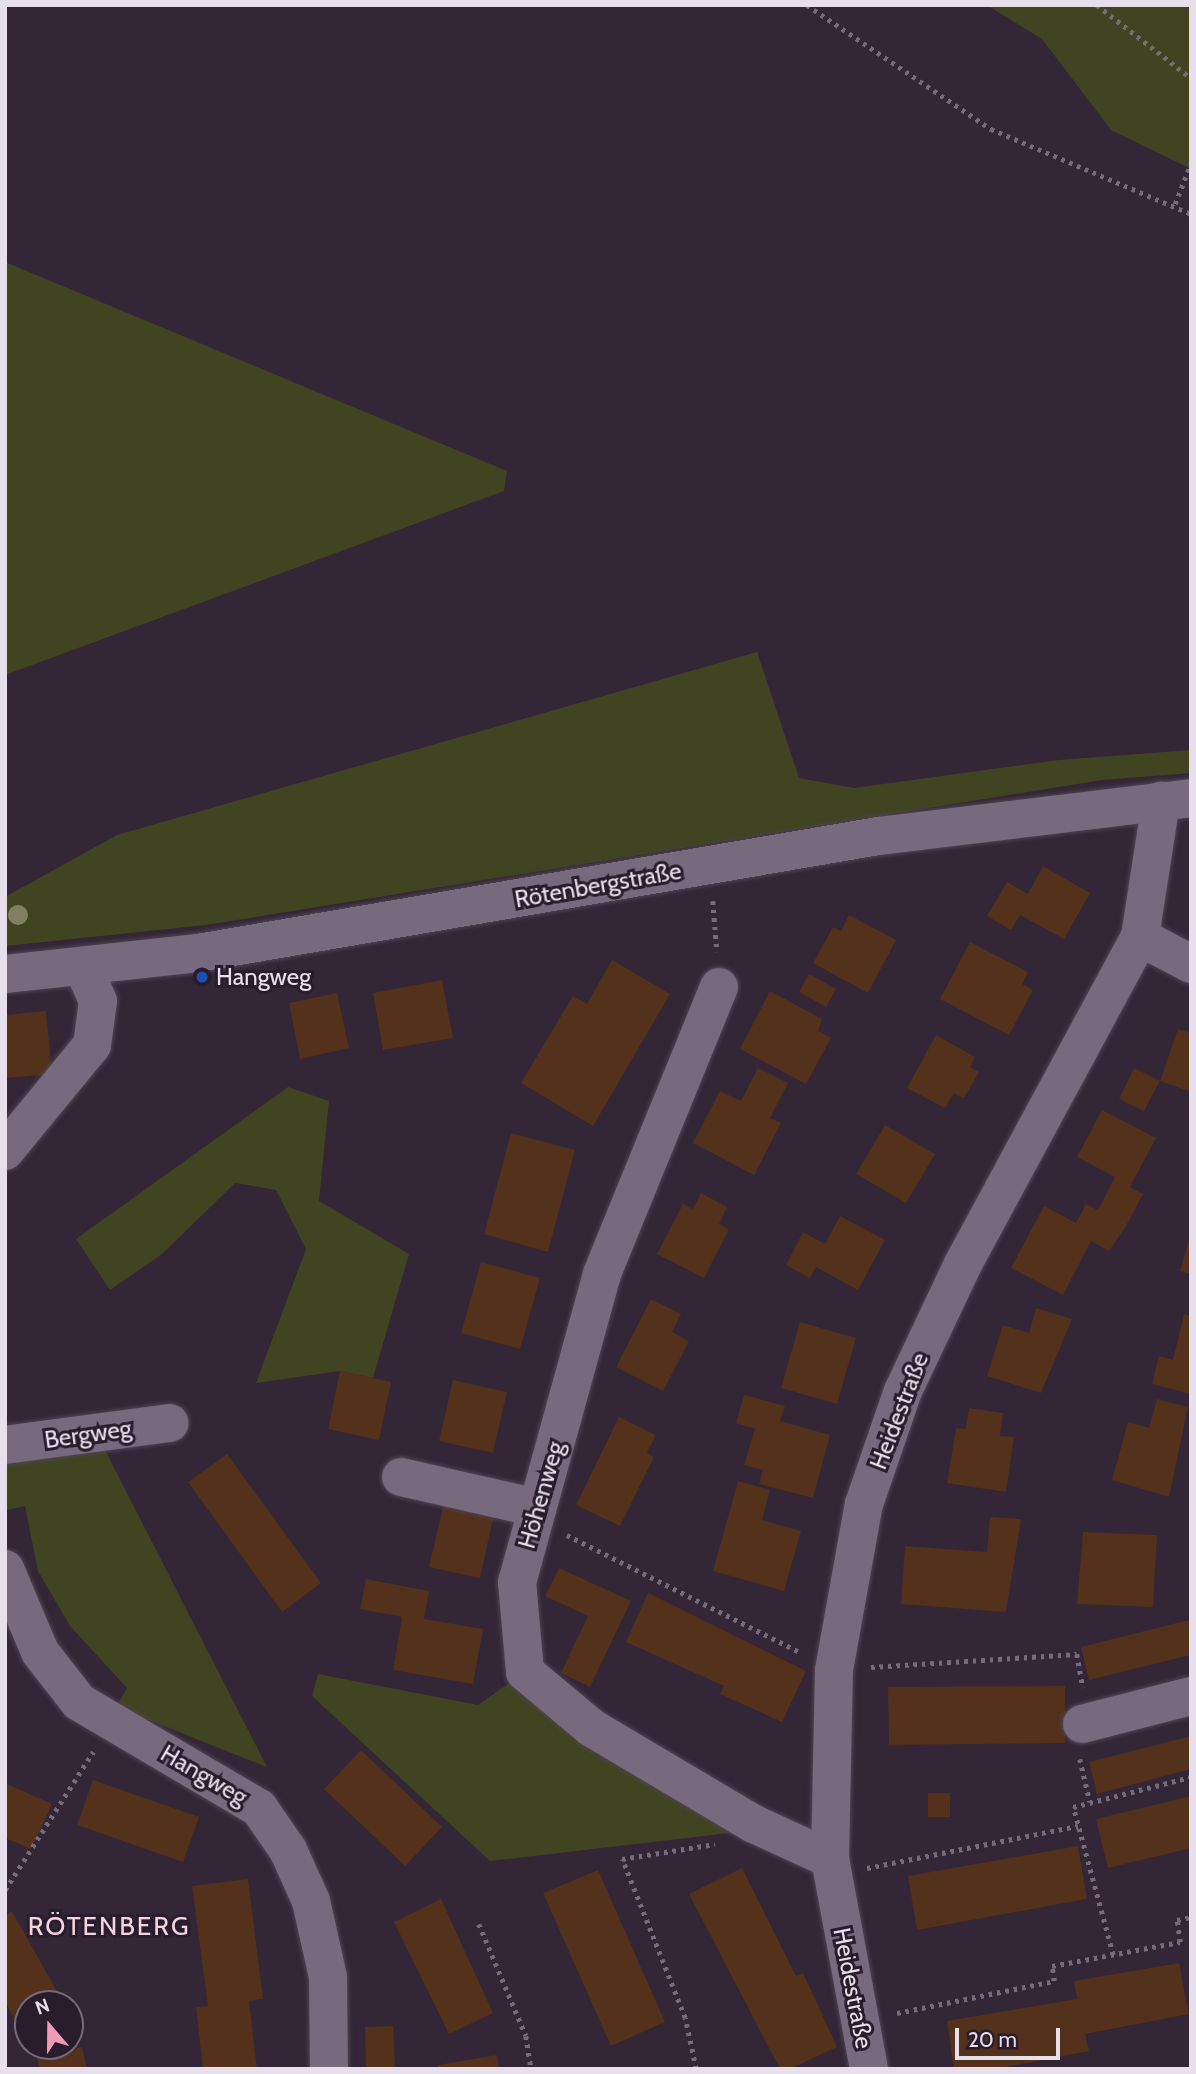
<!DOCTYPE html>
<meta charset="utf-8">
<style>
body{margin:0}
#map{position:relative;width:1196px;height:2074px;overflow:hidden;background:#322637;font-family:Cabin,sans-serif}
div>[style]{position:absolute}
.green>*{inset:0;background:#404421}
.building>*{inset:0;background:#53311b}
.path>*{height:4.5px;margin-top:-2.25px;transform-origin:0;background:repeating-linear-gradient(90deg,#766b7a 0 3.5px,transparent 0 8.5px)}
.roads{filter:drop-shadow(0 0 2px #4f4453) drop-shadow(0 0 2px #4f4453)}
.minor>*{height:38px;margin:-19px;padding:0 19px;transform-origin:19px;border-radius:19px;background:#786a7e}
.trees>*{width:20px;height:20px;margin:-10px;border-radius:50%;background:#807f61}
.dots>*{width:19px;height:19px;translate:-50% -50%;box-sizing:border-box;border:4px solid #281c2d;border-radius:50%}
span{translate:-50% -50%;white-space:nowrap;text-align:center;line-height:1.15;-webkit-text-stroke:6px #281c2d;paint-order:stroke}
.street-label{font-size:24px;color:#e7dfeb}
.poi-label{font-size:24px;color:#e7dfeb}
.left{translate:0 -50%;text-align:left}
.neighbourhood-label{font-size:26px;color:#f6d4dd;letter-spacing:2px}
.frame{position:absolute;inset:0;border:7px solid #e7dfeb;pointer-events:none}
.north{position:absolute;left:14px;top:1990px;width:70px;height:70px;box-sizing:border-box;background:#281c2d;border:2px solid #746a79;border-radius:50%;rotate:340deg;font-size:19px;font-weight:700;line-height:28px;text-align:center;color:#e7dfeb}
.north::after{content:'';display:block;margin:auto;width:24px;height:32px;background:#f09ab5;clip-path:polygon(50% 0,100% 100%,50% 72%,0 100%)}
.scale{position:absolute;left:955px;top:2028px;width:105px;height:32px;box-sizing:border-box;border:4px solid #e7dfeb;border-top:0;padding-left:9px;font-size:21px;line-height:24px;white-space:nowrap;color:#e7dfeb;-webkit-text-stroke:5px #281c2d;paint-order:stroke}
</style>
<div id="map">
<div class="green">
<i style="clip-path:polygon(987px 5px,1191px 5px,1191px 169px,1111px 130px,1042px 39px)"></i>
<i style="clip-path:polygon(5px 262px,507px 471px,504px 491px,5px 675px)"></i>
<i style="clip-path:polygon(757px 652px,799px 778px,854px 788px,1059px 760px,1191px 750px,1191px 773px,1102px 780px,206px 925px,5px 946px,5px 897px,117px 835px)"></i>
<i style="clip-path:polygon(288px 1087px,329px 1101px,319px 1201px,409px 1254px,373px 1378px,340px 1371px,256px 1383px,306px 1249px,276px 1190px,235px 1183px,162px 1254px,110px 1290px,76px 1239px)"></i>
<i style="clip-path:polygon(105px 1450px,267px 1767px,116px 1707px,127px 1688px,70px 1626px,38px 1571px,25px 1506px,7px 1510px,5px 1462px)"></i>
<i style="clip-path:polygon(318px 1674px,478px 1705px,515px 1679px,734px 1826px,729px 1833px,490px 1861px,312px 1696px)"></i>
</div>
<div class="building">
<i style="clip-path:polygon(1043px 866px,1090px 893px,1064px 939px,1020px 915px,1011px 930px,987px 916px,1007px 882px,1028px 894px)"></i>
<i style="clip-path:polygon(849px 915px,896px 940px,868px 993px,813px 963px,833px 927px,841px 931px)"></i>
<i style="clip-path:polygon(970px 942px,1028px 972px,1022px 984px,1033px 990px,1009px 1035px,940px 999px)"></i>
<i style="clip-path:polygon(612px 960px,670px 994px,593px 1126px,521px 1083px,573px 996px,587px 1004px)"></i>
<i style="clip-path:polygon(809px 974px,836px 989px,826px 1007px,799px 992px)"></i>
<i style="clip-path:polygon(442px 980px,453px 1038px,383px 1050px,373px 993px)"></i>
<i style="clip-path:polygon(770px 991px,822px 1019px,818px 1031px,831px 1038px,806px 1084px,740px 1049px)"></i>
<i style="clip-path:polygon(337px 993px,349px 1048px,300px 1059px,289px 1003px)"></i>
<i style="clip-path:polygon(46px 1011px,52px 1074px,5px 1078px,5px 1015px)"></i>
<i style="clip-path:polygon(1178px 1029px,1191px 1033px,1191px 1092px,1160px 1081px,1144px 1111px,1119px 1099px,1134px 1068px,1160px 1081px)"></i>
<i style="clip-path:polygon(936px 1035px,975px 1057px,970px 1067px,979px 1072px,964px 1098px,954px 1093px,945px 1108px,907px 1088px)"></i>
<i style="clip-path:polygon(758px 1068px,788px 1083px,770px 1118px,781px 1123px,754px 1175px,693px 1143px,720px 1091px,741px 1101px)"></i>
<i style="clip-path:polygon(1102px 1110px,1156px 1138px,1130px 1187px,1143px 1194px,1126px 1226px,1109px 1251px,1091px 1241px,1063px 1295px,1011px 1268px,1044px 1206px,1076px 1223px,1086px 1204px,1098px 1210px,1115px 1177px,1077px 1157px)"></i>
<i style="clip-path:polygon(885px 1125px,935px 1154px,906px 1203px,856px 1174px)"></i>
<i style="clip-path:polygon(511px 1133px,575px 1150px,548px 1252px,484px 1234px)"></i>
<i style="clip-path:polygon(701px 1193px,727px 1207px,719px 1224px,729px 1229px,704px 1278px,657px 1254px,683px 1204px,693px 1209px)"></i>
<i style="clip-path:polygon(840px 1216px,885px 1240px,858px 1290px,816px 1267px,810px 1278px,786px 1265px,803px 1232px,825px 1244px)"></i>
<i style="clip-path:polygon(1190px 1236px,1191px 1236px,1191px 1274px,1180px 1271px)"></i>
<i style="clip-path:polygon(481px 1262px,540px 1278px,520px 1349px,461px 1333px)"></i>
<i style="clip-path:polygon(651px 1299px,681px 1314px,672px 1332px,689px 1341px,663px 1391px,616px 1367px)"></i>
<i style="clip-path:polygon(1036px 1308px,1072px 1319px,1041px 1393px,987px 1376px,1003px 1325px,1029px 1333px)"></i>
<i style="clip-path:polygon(1184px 1314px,1191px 1316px,1191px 1394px,1152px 1384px,1159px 1356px,1173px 1360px)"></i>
<i style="clip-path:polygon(800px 1322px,856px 1338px,837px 1404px,781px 1388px)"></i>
<i style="clip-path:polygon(340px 1371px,391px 1382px,379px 1440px,328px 1429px)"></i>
<i style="clip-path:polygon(453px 1380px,507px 1392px,493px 1453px,439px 1441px)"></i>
<i style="clip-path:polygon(744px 1395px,785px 1406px,780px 1421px,830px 1435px,813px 1498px,759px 1484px,763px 1470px,744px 1465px,755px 1429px,736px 1423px)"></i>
<i style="clip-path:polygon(1157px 1399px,1188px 1407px,1169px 1497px,1112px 1480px,1128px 1422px,1149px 1428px)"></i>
<i style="clip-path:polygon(969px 1408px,1003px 1413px,1000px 1436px,1014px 1437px,1006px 1492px,947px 1483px,956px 1428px,966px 1429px)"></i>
<i style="clip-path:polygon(619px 1417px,656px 1435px,647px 1453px,654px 1457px,620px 1526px,576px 1505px)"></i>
<i style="clip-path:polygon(227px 1454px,321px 1583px,282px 1612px,188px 1482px)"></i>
<i style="clip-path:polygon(738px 1481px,770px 1490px,762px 1520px,801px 1531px,784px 1591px,713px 1571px)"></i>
<i style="clip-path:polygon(444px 1503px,494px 1514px,480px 1578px,429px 1567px)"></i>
<i style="clip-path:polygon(990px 1517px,1021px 1519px,1006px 1612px,901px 1604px,905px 1546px,987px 1552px)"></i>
<i style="clip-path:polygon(1083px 1532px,1157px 1535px,1153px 1607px,1077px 1604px)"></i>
<i style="clip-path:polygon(559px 1568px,631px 1601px,590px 1687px,561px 1673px,588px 1616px,545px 1596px)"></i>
<i style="clip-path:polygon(366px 1579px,429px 1591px,424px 1619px,483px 1629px,473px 1684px,393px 1670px,402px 1617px,360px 1609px)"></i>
<i style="clip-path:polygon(648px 1593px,806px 1671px,782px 1722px,720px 1694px,724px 1686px,626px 1642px)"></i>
<i style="clip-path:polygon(1189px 1620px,1191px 1655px,1089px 1680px,1081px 1647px)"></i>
<i style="clip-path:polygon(1065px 1686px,1065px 1743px,889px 1745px,888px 1687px)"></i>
<i style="clip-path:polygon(1191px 1736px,1191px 1769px,1097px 1794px,1089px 1762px)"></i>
<i style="clip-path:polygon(361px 1750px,442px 1827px,405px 1866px,324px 1789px)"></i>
<i style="clip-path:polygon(93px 1780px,199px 1817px,183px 1862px,77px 1825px)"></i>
<i style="clip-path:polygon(5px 1783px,52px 1804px,31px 1849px,5px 1838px)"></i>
<i style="clip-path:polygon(928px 1793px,950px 1793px,950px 1817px,928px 1817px)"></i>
<i style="clip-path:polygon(1191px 1796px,1191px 1848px,1108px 1868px,1096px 1819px)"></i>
<i style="clip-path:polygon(1078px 1846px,1087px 1899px,917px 1930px,908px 1876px)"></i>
<i style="clip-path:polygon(742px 1868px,796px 1976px,803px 1973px,837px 2047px,790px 2069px,780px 2069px,689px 1894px)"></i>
<i style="clip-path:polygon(598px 1870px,665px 2022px,611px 2046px,543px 1893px)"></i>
<i style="clip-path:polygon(248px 1879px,263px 1999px,249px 2001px,257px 2069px,203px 2069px,196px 2007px,208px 2006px,192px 1886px)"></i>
<i style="clip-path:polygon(441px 1899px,493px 2013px,449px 2034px,394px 1922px)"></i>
<i style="clip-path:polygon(12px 1911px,64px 2004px,28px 2004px,24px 2036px,5px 2002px,5px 1915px)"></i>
<i style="clip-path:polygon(1179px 1963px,1189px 2014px,1085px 2034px,1089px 2051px,995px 2069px,954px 2069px,947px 2021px,1077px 1999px,1074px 1981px)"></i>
<i style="clip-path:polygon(393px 2026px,395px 2069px,366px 2069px,365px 2027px)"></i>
<i style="clip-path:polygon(82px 2047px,87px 2069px,39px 2069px,37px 2058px)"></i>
<i style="clip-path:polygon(497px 2055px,499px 2069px,438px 2069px,438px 2065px)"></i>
</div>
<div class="path">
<i style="left:807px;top:5px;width:222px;rotate:34deg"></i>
<i style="left:991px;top:129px;width:217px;rotate:23deg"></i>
<i style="left:1097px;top:5px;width:119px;rotate:37.8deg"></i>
<i style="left:1175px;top:204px;width:44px;rotate:-68.7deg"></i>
<i style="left:713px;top:901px;width:51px;rotate:85.5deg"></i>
<i style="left:567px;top:1535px;width:261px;rotate:26.7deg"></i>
<i style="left:871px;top:1667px;width:206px;rotate:-3.6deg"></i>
<i style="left:1077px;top:1654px;width:34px;rotate:80deg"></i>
<i style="left:1080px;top:1759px;width:44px;rotate:76.9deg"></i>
<i style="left:867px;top:1868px;width:215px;rotate:-11.3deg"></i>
<i style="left:5px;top:1890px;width:164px;rotate:-57.5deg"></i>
<i style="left:479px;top:1924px;width:121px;rotate:67.2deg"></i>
<i style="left:526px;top:2036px;width:33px;rotate:81deg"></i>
<i style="left:1113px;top:1955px;width:153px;rotate:-105.1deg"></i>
<i style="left:1073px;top:1807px;width:122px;rotate:-14.3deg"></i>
<i style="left:897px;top:2013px;width:160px;rotate:-11.5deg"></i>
<i style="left:1054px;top:1981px;width:15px;rotate:-98deg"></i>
<i style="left:1052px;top:1966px;width:130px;rotate:-10.6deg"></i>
<i style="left:1180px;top:1942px;width:22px;rotate:-98deg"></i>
<i style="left:1177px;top:1920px;width:14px;rotate:-12deg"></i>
<i style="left:696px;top:2069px;width:52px;rotate:-102.2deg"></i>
<i style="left:685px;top:2018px;width:171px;rotate:-111.6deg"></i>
<i style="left:622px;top:1859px;width:94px;rotate:-9.2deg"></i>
</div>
<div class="roads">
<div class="minor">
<i style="left:1140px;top:937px;width:58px;rotate:27.9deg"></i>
<i style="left:5px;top:974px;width:194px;rotate:-6.2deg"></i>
<i style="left:198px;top:953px;width:690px;rotate:-9.76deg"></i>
<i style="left:878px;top:836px;width:315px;rotate:-6.9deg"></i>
<i style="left:719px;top:987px;width:310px;rotate:112.2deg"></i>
<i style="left:602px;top:1274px;width:320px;rotate:105.4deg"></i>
<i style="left:517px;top:1582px;width:90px;rotate:84.9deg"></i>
<i style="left:525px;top:1672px;width:87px;rotate:39.9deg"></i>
<i style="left:592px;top:1728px;width:188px;rotate:30.7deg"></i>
<i style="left:754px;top:1824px;width:84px;rotate:24.7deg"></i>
<i style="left:5px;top:1151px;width:137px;rotate:-50.6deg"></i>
<i style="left:92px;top:1045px;width:44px;rotate:-82.2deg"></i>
<i style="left:98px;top:1001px;width:34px;rotate:-114deg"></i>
<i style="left:5px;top:1445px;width:166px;rotate:-7.6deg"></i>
<i style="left:401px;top:1477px;width:139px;rotate:12.8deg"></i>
<i style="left:5px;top:1569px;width:90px;rotate:67.1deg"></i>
<i style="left:40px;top:1652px;width:63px;rotate:52deg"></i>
<i style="left:79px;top:1702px;width:209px;rotate:30.5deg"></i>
<i style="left:259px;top:1808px;width:51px;rotate:55.4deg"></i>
<i style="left:288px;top:1850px;width:56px;rotate:65.7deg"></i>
<i style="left:311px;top:1901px;width:78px;rotate:77.4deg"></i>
<i style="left:328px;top:1977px;width:92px;rotate:89.4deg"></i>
<i style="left:1082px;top:1724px;width:113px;rotate:-14.4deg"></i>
<i style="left:869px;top:2069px;width:214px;rotate:-100.5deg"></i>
<i style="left:830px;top:1859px;width:189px;rotate:-88.8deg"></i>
<i style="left:834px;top:1670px;width:169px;rotate:-79.8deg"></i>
<i style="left:864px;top:1504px;width:120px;rotate:-71deg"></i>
<i style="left:903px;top:1391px;width:140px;rotate:-64.7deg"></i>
<i style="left:963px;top:1264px;width:372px;rotate:-61.6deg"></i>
<i style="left:1140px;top:937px;width:138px;rotate:-81.2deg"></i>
</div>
</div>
<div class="trees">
<i style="left:18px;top:915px"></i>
</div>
<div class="dots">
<i style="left:202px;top:977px;background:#1a4fb4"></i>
</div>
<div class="street-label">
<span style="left:598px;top:885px;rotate:-10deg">Rötenbergstraße</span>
<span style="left:899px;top:1411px;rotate:-69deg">Heidestraße</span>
<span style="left:88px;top:1434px;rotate:-8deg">Bergweg</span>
<span style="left:541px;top:1495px;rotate:-74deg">Höhenweg</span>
<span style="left:204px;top:1775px;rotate:30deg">Hangweg</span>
<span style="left:853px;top:1988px;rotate:79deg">Heidestraße</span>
</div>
<div class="poi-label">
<span class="left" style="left:216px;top:977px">Hangweg</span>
</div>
<div class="neighbourhood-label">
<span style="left:109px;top:1927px">RÖTENBERG</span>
</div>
<div class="frame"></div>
<div class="north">N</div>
<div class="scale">20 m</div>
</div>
